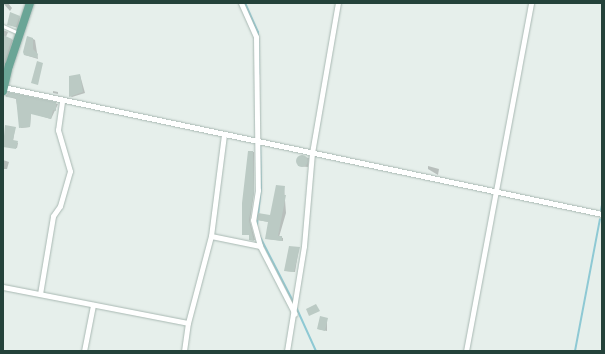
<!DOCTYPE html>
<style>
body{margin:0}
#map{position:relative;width:605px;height:354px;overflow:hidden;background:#e6efeb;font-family:"Noto Sans",sans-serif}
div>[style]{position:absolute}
.shadow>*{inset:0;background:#0003}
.stream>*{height:2px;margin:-1px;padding:0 1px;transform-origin:1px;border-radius:1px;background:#8ec9d4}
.building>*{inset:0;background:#bbcac4}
.round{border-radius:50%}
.roads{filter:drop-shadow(0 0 1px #a8b8b2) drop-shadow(0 0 1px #a8b8b2)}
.service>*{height:2.5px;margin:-1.25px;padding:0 1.25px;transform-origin:1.25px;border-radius:1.25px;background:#fff}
.minor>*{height:5px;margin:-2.5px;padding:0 2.5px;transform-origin:2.5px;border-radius:2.5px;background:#fff}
.primary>*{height:8px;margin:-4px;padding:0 4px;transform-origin:4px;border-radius:4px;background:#6aa596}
span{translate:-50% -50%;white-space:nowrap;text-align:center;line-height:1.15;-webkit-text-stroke:3px #f7fbf9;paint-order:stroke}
.frame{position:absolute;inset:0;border:4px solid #24423a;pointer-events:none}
</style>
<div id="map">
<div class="shadow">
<i style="clip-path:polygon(3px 3px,8px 3px,12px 8px,10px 11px)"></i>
<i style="clip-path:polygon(20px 17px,18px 28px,10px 25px)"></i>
<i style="clip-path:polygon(3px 30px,8px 32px,6px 37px,13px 40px,3px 77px)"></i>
<i style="clip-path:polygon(33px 39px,35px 40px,38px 59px,25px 55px)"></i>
<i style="clip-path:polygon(80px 75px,85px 93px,72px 97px,70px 96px)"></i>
<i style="clip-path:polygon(53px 91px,58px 92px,58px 94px,53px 93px)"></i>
<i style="clip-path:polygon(9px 93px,58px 104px,51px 119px,31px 113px,30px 127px,21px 128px,16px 99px,5px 96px)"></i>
<i style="clip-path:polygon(15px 128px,13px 141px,18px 143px,17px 148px,3px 146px,3px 141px)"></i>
<i style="clip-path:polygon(249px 152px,254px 152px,254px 193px,250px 221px,255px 240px,251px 240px,250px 235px,244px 235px)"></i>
<i style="clip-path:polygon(299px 156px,309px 158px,308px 167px,298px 166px)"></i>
<i style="clip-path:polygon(3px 160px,9px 162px,7px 169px,3px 169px)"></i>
<i style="clip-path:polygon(428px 166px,439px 169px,438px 175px,428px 169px)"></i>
<i style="clip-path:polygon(284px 187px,286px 213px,279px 237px,283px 238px,283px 241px,268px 239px,269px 222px,258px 220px,271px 216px)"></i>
<i style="clip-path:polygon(299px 248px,295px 272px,286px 271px)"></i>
<i style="clip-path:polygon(327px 319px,327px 331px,318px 329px)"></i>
</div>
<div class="stream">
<i style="left:245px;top:3px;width:32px;rotate:66deg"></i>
<i style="left:258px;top:32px;width:42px;rotate:88.6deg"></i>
<i style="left:601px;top:210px;width:5px;rotate:-79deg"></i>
<i style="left:257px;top:225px;width:37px;rotate:-84deg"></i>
<i style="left:261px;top:188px;width:46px;rotate:-91.2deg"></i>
<i style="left:259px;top:235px;width:76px;rotate:62.8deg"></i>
<i style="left:296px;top:307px;width:48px;rotate:65.6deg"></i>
<i style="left:575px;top:351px;width:134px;rotate:-79.3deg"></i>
</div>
<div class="building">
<i style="clip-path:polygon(10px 12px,20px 16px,16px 27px,7px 25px)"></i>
<i style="clip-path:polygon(3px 35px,12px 39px,3px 67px)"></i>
<i style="clip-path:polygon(27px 36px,33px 38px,33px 49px,38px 54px,37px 58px,24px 55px,23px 52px)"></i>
<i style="clip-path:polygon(37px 61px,43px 63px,38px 85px,31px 83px)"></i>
<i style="clip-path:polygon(80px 74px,83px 92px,69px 97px,69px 76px)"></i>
<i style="clip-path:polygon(8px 92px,56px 102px,56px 111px,53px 110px,51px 119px,31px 114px,30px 127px,19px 128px,16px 98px,6px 97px)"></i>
<i style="clip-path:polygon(5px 125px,16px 127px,13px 140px,18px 141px,16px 149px,3px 147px)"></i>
<i style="clip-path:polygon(248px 151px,253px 151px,254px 192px,249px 220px,254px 241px,249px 240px,249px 235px,242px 235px,242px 203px)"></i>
<i class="round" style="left:296px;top:155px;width:12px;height:12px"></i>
<i style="clip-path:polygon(276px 185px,285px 186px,284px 195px,286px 195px,278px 236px,282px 236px,282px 241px,265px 239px,268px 222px,257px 220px,258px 213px,270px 215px)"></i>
<i style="clip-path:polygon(289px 246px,300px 247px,294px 272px,284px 271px)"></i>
<i style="clip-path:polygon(316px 304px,320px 311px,309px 316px,306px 309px)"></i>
<i style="clip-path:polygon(320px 316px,328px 318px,325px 331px,317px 329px)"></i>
</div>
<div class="roads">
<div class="service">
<i style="left:3px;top:26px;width:17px;rotate:24deg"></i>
</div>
<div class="minor">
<i style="left:241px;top:3px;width:37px;rotate:66deg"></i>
<i style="left:256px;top:37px;width:153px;rotate:89.3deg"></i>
<i style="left:258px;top:190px;width:30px;rotate:99deg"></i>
<i style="left:253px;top:220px;width:27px;rotate:75deg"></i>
<i style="left:3px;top:87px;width:612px;rotate:11.97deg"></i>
<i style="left:211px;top:236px;width:50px;rotate:11.5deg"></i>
<i style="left:260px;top:246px;width:76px;rotate:62.8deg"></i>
<i style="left:3px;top:287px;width:188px;rotate:11deg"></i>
<i style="left:40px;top:294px;width:79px;rotate:-80.5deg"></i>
<i style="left:53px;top:216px;width:12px;rotate:-55deg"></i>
<i style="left:60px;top:206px;width:36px;rotate:-74deg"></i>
<i style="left:70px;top:171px;width:43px;rotate:-106.3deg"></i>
<i style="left:58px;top:130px;width:30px;rotate:-82deg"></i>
<i style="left:84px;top:351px;width:47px;rotate:-78.9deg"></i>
<i style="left:184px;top:351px;width:28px;rotate:-82deg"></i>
<i style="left:188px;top:323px;width:90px;rotate:-75.2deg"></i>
<i style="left:211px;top:236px;width:103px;rotate:-82.7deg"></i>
<i style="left:287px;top:351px;width:106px;rotate:-80.8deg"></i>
<i style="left:304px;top:246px;width:93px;rotate:-85.1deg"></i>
<i style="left:312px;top:153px;width:152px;rotate:-80.2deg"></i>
<i style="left:466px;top:351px;width:354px;rotate:-79.4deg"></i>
</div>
<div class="primary">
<i style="left:3px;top:91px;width:26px;rotate:-77deg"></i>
<i style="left:9px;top:66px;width:66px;rotate:-71.6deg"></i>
</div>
</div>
<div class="frame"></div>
</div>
